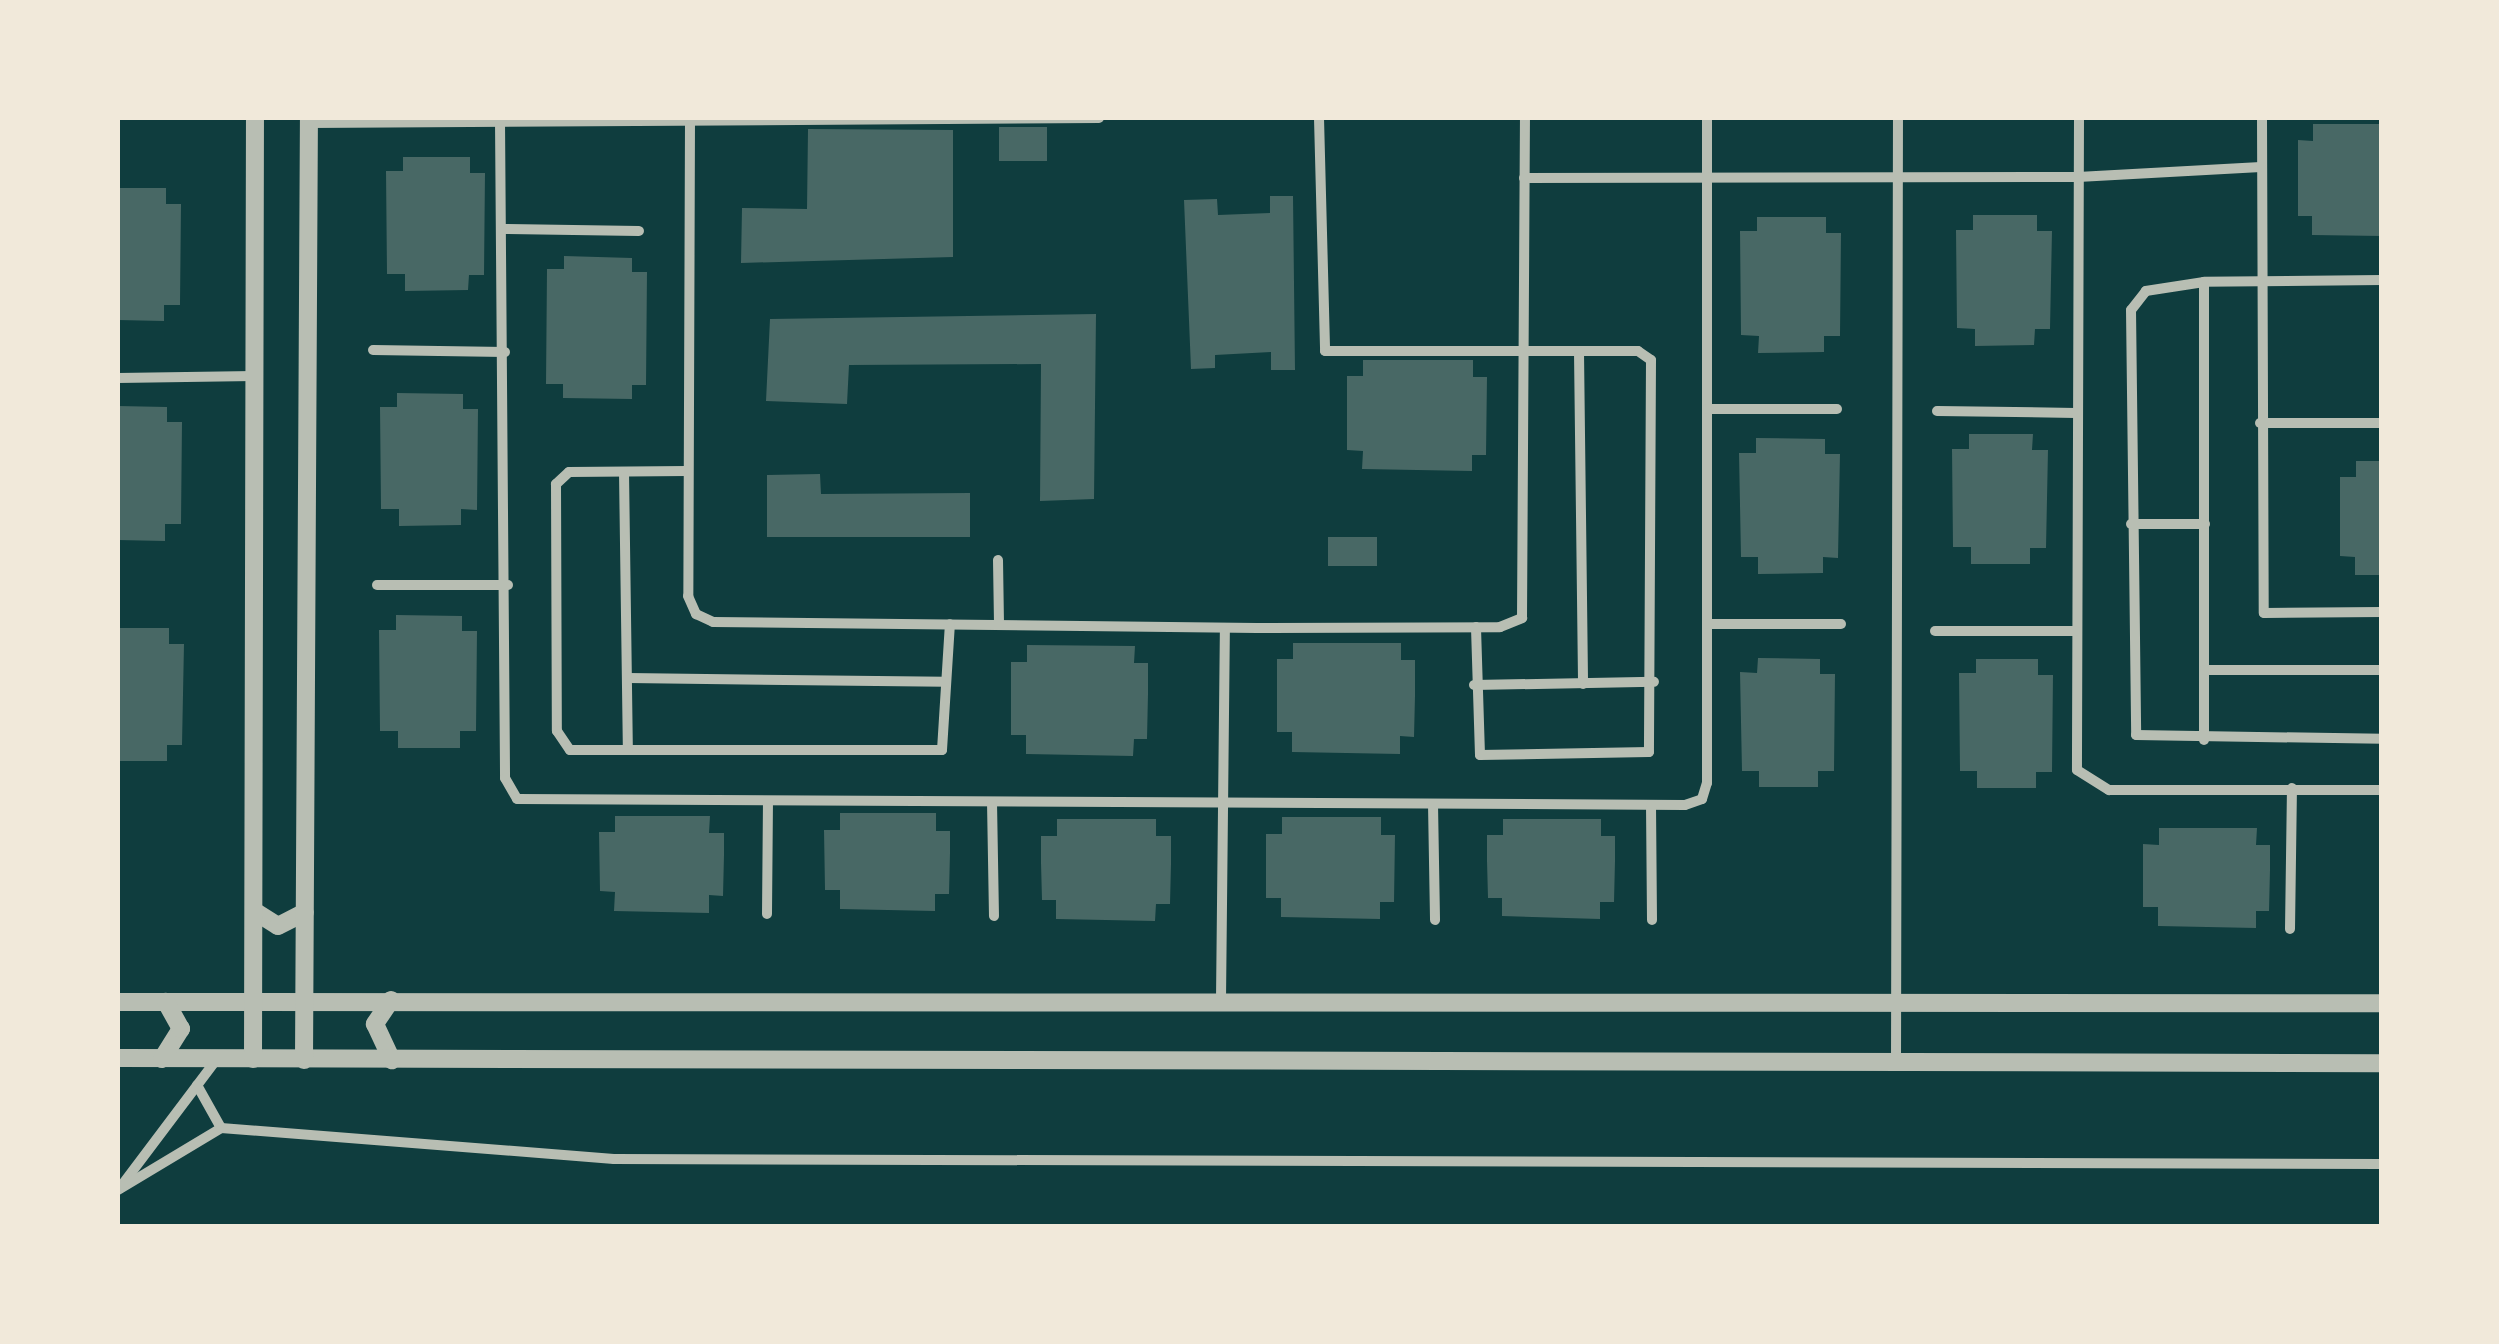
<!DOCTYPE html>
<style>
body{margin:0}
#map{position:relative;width:2499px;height:1344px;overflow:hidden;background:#0f3d3e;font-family:Bitter,serif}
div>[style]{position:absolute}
.building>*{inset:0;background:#486865}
.minor>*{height:10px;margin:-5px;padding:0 5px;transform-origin:5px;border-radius:5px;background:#b8beb3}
.tertiary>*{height:18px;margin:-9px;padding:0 9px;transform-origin:9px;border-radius:9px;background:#b8beb3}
span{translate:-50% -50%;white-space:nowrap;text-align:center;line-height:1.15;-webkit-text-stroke:10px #f1e9da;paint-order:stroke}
.frame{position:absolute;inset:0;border:120px solid #f1e9da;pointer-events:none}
</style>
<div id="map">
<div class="building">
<i style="clip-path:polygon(2313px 124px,2382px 124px,2382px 236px,2312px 235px,2312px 216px,2298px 216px,2298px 140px,2313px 141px)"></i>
<i style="clip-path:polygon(999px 127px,1047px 127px,1047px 161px,999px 161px)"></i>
<i style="clip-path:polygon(808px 129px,953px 130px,953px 257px,741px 263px,742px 208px,807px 209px)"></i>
<i style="clip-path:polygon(403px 157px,470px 157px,470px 173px,485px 173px,484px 275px,469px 275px,468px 290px,405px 291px,405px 274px,387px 274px,386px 171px,403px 171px)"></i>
<i style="clip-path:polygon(118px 188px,166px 188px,166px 204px,181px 204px,180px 305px,164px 305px,164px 321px,118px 320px)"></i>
<i style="clip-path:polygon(1270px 196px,1293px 196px,1295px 370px,1271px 370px,1271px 352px,1215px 355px,1215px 368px,1191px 369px,1184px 200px,1217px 199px,1218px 215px,1270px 213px)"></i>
<i style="clip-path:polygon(1973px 215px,2037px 215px,2037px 231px,2052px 231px,2050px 329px,2035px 329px,2034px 345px,1975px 346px,1975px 329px,1957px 328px,1956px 230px,1973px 230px)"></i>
<i style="clip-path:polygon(1757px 217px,1826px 217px,1826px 233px,1841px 233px,1840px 336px,1824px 336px,1824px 352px,1758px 353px,1759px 336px,1741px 335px,1740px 231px,1757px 231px)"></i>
<i style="clip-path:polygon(564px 256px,632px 258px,632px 272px,647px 272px,646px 385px,632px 385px,632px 399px,563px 398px,563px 384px,546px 384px,547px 269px,564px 269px)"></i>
<i style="clip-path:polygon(1096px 314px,1094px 499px,1040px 501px,1041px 364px,849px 365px,847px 404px,766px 401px,770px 319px)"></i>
<i style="clip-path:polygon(1363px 360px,1473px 360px,1473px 377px,1487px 377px,1486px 455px,1472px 455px,1472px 471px,1362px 469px,1363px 451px,1347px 450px,1347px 376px,1363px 376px)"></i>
<i style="clip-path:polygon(397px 393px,463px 394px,463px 409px,478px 409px,477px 510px,461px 509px,461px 525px,399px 526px,399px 509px,381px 509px,380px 407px,397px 407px)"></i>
<i style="clip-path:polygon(118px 406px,167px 407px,167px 422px,182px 422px,181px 524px,165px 524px,165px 541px,118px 540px)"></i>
<i style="clip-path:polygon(1969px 434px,2033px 434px,2032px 450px,2048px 450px,2046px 548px,2030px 548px,2030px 564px,1971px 564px,1971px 547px,1953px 547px,1952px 449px,1969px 449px)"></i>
<i style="clip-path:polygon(1756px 438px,1825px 439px,1825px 454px,1840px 454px,1838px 558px,1823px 557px,1823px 573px,1758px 574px,1758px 557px,1741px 557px,1739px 453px,1756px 453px)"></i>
<i style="clip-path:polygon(2356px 461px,2382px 461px,2382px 575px,2355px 575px,2355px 557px,2340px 556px,2340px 477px,2356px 477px)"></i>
<i style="clip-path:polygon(820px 474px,821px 494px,970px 493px,970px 537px,767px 537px,767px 475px)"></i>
<i style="clip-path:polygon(1328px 537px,1377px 537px,1377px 566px,1328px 566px)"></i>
<i style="clip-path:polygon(396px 615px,462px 616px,462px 631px,477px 631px,476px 731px,460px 731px,460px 748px,398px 748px,398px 731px,380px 731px,379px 630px,396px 630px)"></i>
<i style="clip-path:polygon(118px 628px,169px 628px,169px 644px,184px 644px,182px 745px,167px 745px,167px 761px,118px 761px)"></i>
<i style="clip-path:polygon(1293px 643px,1401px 643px,1401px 660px,1415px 660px,1415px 696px,1414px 737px,1400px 736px,1400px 754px,1292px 752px,1292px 732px,1277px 732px,1277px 659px,1293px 659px)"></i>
<i style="clip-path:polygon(1027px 645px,1135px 646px,1134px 663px,1148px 663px,1148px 694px,1147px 739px,1134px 739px,1133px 756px,1026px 754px,1026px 735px,1011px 735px,1011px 662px,1027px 662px)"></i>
<i style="clip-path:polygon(1758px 658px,1820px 659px,1820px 674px,1835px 674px,1834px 771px,1818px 771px,1818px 787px,1759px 787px,1759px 771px,1742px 771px,1740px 672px,1757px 673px)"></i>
<i style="clip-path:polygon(1976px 659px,2038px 659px,2038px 675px,2053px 675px,2052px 772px,2036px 772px,2036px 788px,1977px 788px,1977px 771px,1960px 771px,1959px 673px,1976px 673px)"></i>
<i style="clip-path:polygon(840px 813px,936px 813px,936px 831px,950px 831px,950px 853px,949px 894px,935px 894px,935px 911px,840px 909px,840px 890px,825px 890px,824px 830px,840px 830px)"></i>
<i style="clip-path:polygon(615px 816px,710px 816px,709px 833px,724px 833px,724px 855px,723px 896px,709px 895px,709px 913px,614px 911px,615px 892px,600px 891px,599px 832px,615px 832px)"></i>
<i style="clip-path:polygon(1282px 817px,1381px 817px,1381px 835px,1395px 835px,1394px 902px,1380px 902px,1380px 919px,1281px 917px,1281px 898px,1266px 898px,1266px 834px,1282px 834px)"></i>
<i style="clip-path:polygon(1057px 819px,1156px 819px,1156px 836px,1171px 836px,1171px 864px,1170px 904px,1156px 904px,1155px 921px,1056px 919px,1056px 900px,1042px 900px,1041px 863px,1041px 836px,1057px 836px)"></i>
<i style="clip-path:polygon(1503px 819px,1601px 819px,1601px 836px,1615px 836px,1615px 861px,1614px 902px,1600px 902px,1600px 919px,1502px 916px,1502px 898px,1488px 898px,1487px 861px,1487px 835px,1503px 835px)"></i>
<i style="clip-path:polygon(2159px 828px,2257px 828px,2256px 845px,2270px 845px,2270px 870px,2269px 911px,2256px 911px,2256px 928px,2158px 926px,2158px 907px,2143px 907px,2143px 844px,2159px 845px)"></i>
</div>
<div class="minor">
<i style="left:1319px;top:118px;width:233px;rotate:88.5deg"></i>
<i style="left:1325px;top:351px;width:313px"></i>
<i style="left:1638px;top:351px;width:16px;rotate:35deg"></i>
<i style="left:1651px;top:360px;width:392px;rotate:90.3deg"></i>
<i style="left:1649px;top:752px;width:169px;rotate:179deg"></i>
<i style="left:1480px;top:755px;width:128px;rotate:-91.8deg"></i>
<i style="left:2079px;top:118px;width:652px;rotate:90.18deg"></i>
<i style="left:2077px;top:770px;width:38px;rotate:32deg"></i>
<i style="left:2109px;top:790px;width:273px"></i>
<i style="left:2262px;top:118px;width:495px;rotate:89.8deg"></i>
<i style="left:2264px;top:613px;width:118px;rotate:-0.5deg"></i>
<i style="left:690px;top:120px;width:476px;rotate:90.2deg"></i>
<i style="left:688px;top:596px;width:20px;rotate:66deg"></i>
<i style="left:696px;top:614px;width:19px;rotate:25deg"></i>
<i style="left:713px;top:622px;width:544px;rotate:0.63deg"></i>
<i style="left:1257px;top:628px;width:243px;rotate:-0.2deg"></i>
<i style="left:1500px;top:627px;width:24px;rotate:-22deg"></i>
<i style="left:1522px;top:618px;width:500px;rotate:-89.66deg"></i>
<i style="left:500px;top:121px;width:657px;rotate:89.56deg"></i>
<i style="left:505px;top:778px;width:24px;rotate:60deg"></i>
<i style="left:517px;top:799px;width:1168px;rotate:0.29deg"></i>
<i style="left:1685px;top:805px;width:18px;rotate:-19deg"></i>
<i style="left:1702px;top:799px;width:17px;rotate:-73deg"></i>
<i style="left:1707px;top:783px;width:665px;rotate:-90deg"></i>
<i style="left:309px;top:123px;width:790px;rotate:-0.36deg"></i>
<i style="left:1524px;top:178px;width:554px;rotate:-0.1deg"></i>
<i style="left:2078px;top:177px;width:183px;rotate:-3.1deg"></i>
<i style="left:503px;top:229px;width:136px;rotate:0.8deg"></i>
<i style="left:2382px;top:280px;width:178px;rotate:179.4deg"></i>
<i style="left:2204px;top:282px;width:59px;rotate:171.2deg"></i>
<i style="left:2146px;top:291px;width:24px;rotate:128deg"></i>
<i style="left:2131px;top:310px;width:425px;rotate:89.3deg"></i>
<i style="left:2136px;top:735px;width:246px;rotate:0.9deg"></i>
<i style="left:2204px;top:282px;width:458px;rotate:90deg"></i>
<i style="left:373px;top:350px;width:132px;rotate:0.9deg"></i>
<i style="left:1579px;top:352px;width:332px;rotate:89.3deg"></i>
<i style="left:118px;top:378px;width:136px;rotate:-0.8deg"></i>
<i style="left:1708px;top:409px;width:129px"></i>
<i style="left:1937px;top:411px;width:139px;rotate:0.8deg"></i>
<i style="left:2260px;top:423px;width:122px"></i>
<i style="left:687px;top:471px;width:118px;rotate:179.5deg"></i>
<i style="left:569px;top:472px;width:18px;rotate:137deg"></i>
<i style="left:556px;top:484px;width:247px;rotate:89.8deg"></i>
<i style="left:557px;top:731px;width:23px;rotate:56deg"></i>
<i style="left:570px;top:750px;width:372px"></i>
<i style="left:942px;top:750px;width:126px;rotate:-86.4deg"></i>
<i style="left:624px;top:472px;width:278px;rotate:89.2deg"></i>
<i style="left:2131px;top:524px;width:74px"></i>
<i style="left:998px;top:560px;width:65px;rotate:89.1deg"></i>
<i style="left:377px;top:585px;width:131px"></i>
<i style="left:1708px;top:624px;width:133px"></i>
<i style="left:1935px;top:631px;width:140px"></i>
<i style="left:2205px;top:670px;width:177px"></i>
<i style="left:628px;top:678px;width:317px;rotate:0.7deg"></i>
<i style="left:1474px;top:685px;width:180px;rotate:-1deg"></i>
<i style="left:992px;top:802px;width:114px;rotate:89deg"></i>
<i style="left:1433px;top:804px;width:116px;rotate:89deg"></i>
<i style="left:1651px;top:805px;width:115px;rotate:89.5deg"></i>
<i style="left:767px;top:914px;width:113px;rotate:-89.5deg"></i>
<i style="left:2290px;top:929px;width:141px;rotate:-89.2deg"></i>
<i style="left:1221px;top:1000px;width:372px;rotate:-89.4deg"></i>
<i style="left:1896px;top:1065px;width:947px;rotate:-89.88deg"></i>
<i style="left:197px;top:1085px;width:49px;rotate:60.8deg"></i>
<i style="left:122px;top:1185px;width:158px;rotate:-53deg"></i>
<i style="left:118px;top:1190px;width:120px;rotate:-31deg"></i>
<i style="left:221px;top:1128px;width:394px;rotate:4.5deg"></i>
<i style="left:614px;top:1159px;width:1768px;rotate:0.16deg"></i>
</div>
<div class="tertiary">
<i style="left:254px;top:911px;width:28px;rotate:32deg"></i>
<i style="left:278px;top:926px;width:30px;rotate:-27deg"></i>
<i style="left:391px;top:1000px;width:29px;rotate:124deg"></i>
<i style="left:375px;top:1024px;width:40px;rotate:65deg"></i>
<i style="left:118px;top:1002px;width:2264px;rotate:0.03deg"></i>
<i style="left:118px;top:1058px;width:2264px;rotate:0.13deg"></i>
<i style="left:162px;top:1059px;width:36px;rotate:-58deg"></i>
<i style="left:181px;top:1029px;width:31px;rotate:-119deg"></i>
<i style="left:253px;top:1059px;width:941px;rotate:-89.88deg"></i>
<i style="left:304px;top:1060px;width:942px;rotate:-89.7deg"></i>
</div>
<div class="frame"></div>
</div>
